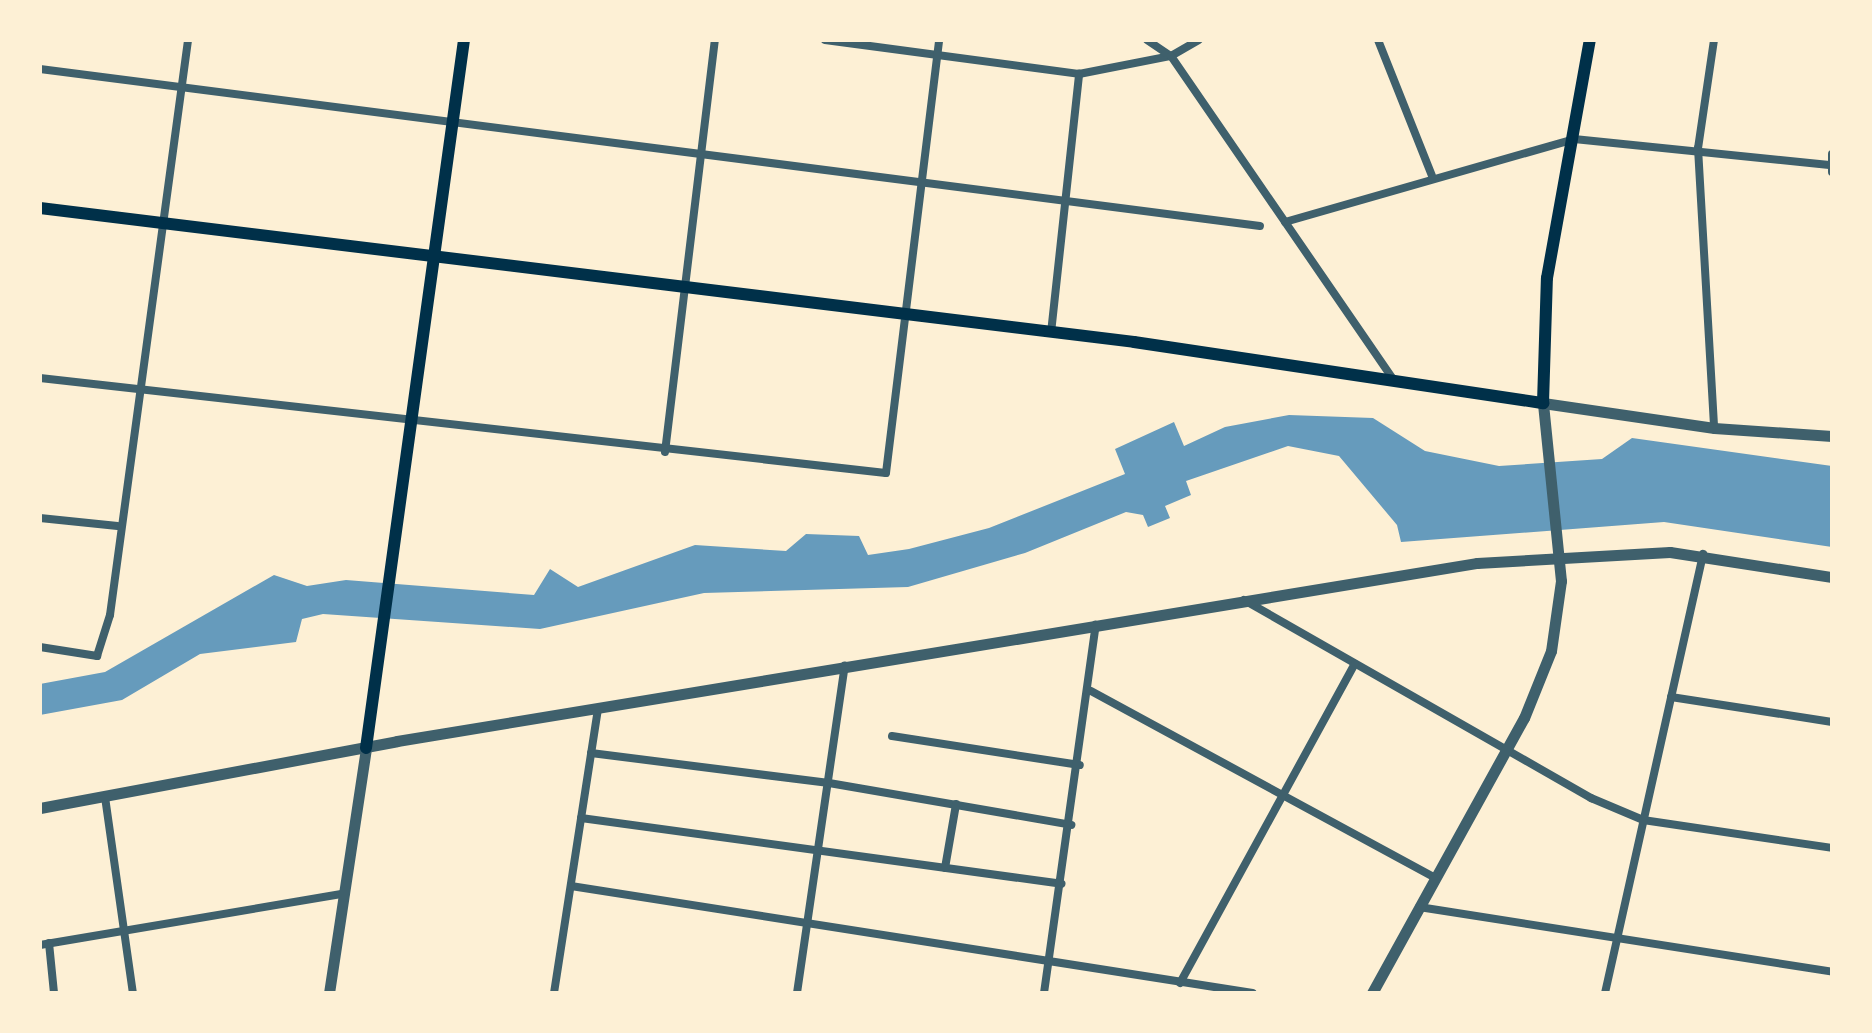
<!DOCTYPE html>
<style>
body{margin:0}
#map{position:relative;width:1872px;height:1033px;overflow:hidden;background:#fdf0d5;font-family:"IBM Plex Serif",serif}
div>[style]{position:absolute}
.water>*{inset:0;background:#669bbc}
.minor>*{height:8px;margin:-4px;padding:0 4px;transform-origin:4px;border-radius:4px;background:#3f606c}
.tertiary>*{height:11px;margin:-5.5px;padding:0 5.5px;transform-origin:5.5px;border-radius:5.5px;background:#3f606c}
.secondary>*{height:12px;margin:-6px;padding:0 6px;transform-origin:6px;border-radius:6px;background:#003049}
span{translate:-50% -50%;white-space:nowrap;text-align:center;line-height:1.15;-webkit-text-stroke:8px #fdf0d5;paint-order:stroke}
.frame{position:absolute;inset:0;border:42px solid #fdf0d5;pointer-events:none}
</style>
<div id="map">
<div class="water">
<i style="clip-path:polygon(1289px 415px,1373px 418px,1425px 451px,1499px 466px,1602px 459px,1632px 438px,1832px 466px,1832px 547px,1664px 522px,1401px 542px,1397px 525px,1339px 456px,1288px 446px,1186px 481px,1191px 495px,1165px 506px,1170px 518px,1148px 527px,1143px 515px,1126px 512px,1025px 553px,908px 587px,704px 593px,540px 629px,323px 614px,302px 619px,296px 642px,200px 654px,122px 700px,40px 715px,40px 684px,105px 672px,274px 575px,307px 586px,346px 580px,534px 595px,550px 569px,578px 587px,695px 545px,786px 551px,806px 534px,859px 536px,868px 555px,909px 549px,989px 528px,1125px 474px,1115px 449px,1174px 422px,1184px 446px,1225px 427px)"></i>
</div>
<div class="minor">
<i style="left:825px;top:40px;width:256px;rotate:7.6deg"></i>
<i style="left:1079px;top:74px;width:94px;rotate:-11.1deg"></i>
<i style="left:1171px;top:56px;width:32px;rotate:-30deg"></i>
<i style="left:1147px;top:40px;width:29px;rotate:34deg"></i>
<i style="left:1171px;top:56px;width:394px;rotate:55.5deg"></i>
<i style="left:1378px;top:40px;width:146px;rotate:68.3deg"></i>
<i style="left:1714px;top:40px;width:109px;rotate:98.4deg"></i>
<i style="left:1698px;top:148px;width:280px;rotate:86.7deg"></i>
<i style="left:40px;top:69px;width:1230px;rotate:7.33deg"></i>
<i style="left:1832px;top:154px;width:18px;rotate:90deg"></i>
<i style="left:1285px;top:222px;width:301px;rotate:-16deg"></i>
<i style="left:1574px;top:139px;width:259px;rotate:5.8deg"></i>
<i style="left:1051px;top:333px;width:261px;rotate:-83.8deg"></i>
<i style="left:40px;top:378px;width:851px;rotate:6.41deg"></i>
<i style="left:886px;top:473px;width:436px;rotate:-83deg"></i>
<i style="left:665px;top:452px;width:415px;rotate:-83.1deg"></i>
<i style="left:40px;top:518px;width:78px;rotate:5.9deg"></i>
<i style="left:1244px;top:600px;width:400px;rotate:29.7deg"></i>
<i style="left:1591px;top:798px;width:56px;rotate:22.9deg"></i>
<i style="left:1643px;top:820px;width:191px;rotate:8.4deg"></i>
<i style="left:40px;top:647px;width:58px;rotate:9deg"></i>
<i style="left:97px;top:656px;width:43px;rotate:-72.4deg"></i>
<i style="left:110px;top:615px;width:580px;rotate:-82.27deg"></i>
<i style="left:1091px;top:691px;width:392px;rotate:28.5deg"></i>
<i style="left:1671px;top:697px;width:163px;rotate:8.8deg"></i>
<i style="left:892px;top:736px;width:190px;rotate:8.8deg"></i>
<i style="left:591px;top:753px;width:240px;rotate:7.2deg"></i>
<i style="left:829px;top:783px;width:246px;rotate:9.8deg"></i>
<i style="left:105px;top:797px;width:198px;rotate:81.9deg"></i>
<i style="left:581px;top:818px;width:485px;rotate:7.8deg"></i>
<i style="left:945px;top:868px;width:65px;rotate:-80.2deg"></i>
<i style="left:571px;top:886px;width:690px;rotate:8.92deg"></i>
<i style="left:1419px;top:907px;width:418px;rotate:8.9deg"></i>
<i style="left:49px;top:943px;width:50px;rotate:84.3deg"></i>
<i style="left:40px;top:945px;width:310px;rotate:-9.6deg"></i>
<i style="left:1180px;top:983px;width:364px;rotate:-61.3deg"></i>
<i style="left:554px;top:993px;width:288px;rotate:-81.2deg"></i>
<i style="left:797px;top:993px;width:331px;rotate:-81.7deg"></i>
<i style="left:1044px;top:993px;width:372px;rotate:-82deg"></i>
<i style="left:1605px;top:993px;width:450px;rotate:-77.4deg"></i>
</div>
<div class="tertiary">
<i style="left:40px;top:808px;width:363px;rotate:-10.6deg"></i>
<i style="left:397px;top:741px;width:1095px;rotate:-9.36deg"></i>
<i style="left:1477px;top:563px;width:193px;rotate:-3.3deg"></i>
<i style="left:1670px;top:552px;width:164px;rotate:8.8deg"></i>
<i style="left:329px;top:993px;width:248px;rotate:-81.4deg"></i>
<i style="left:1372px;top:993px;width:314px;rotate:-61.1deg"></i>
<i style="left:1524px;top:718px;width:72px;rotate:-68.1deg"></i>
<i style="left:1551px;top:651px;width:71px;rotate:-81.9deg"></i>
<i style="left:1561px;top:581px;width:179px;rotate:-95.8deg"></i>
<i style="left:1543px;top:403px;width:173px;rotate:8.3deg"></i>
<i style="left:1714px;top:428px;width:118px;rotate:3.9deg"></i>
</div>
<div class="secondary">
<i style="left:40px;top:208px;width:1102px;rotate:6.98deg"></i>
<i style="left:1134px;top:342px;width:414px;rotate:8.5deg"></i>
<i style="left:1543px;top:403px;width:125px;rotate:-88.2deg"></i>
<i style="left:1547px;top:278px;width:242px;rotate:-79.8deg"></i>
<i style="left:366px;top:748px;width:715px;rotate:-82.12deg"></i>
</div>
<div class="frame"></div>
</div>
